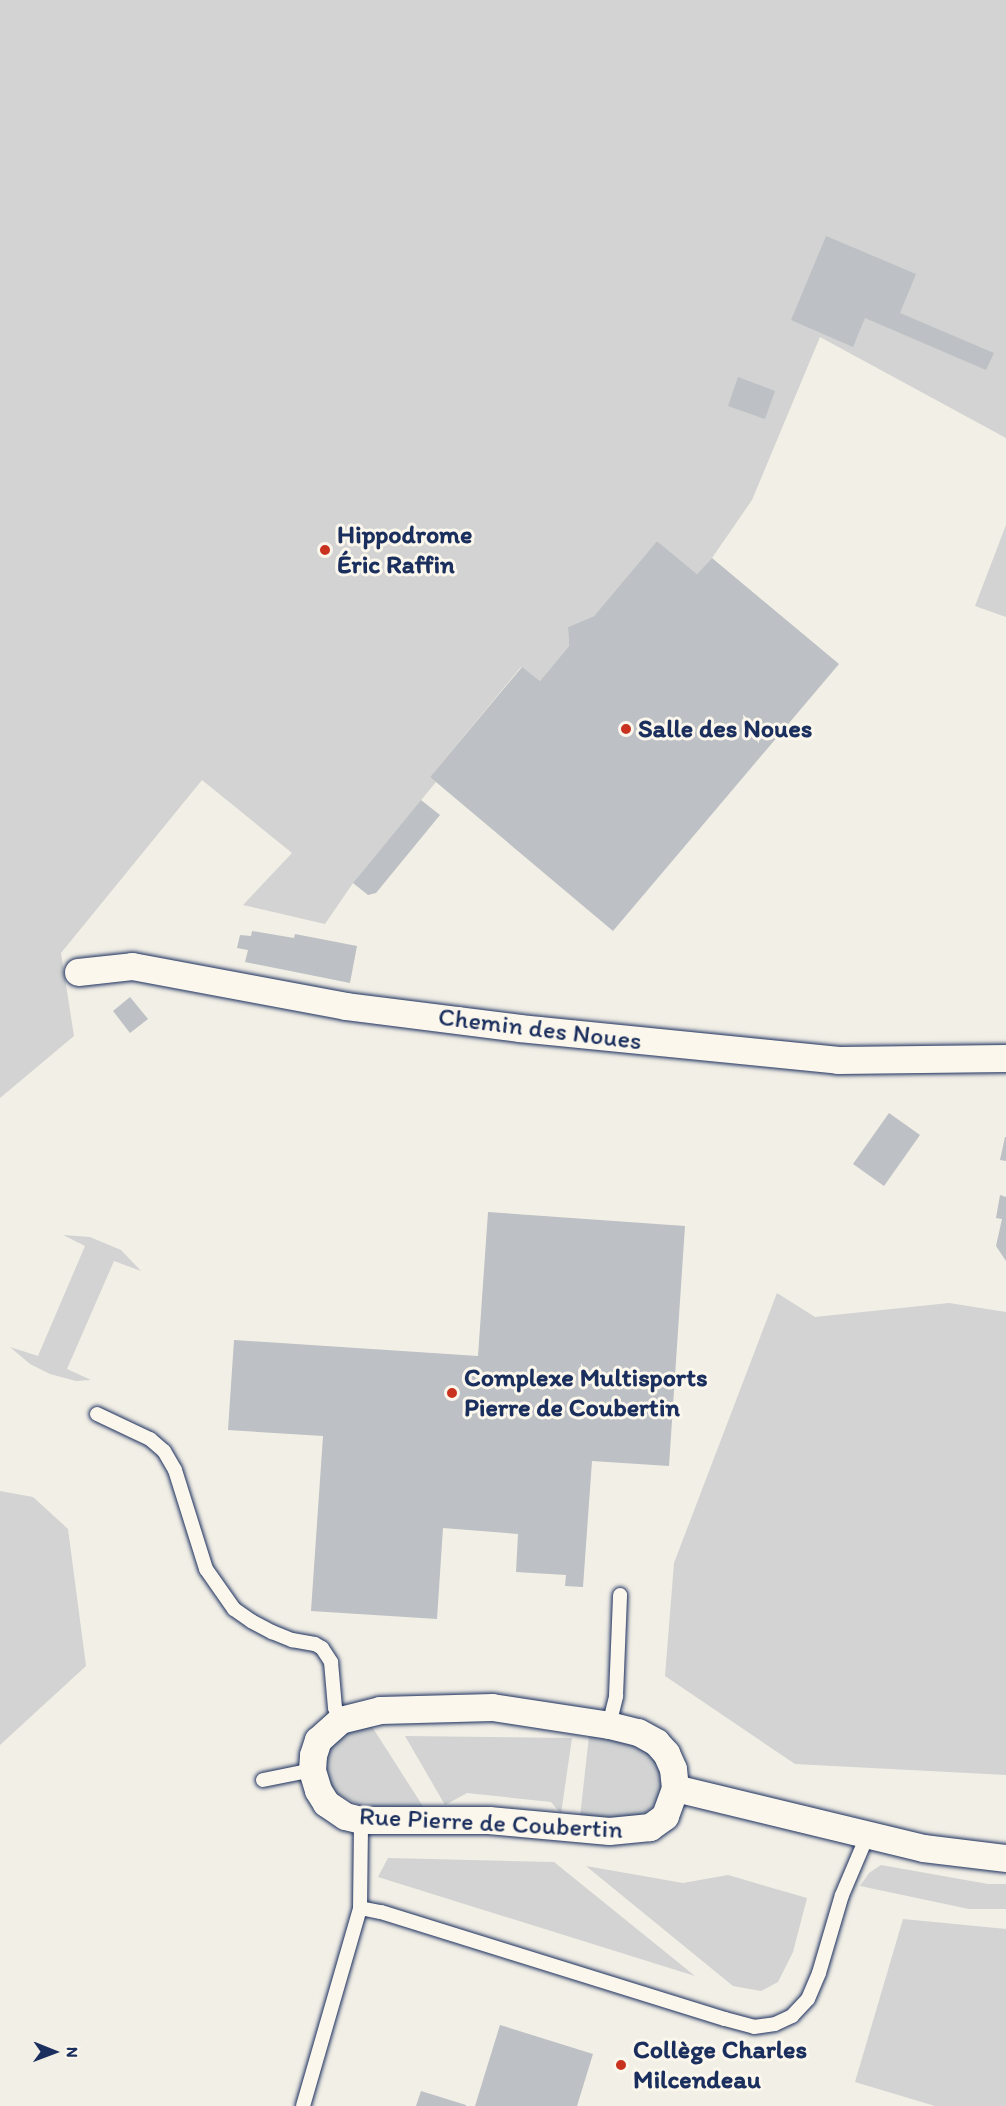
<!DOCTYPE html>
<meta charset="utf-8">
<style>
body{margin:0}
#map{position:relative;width:1006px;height:2106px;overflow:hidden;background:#f2efe6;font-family:Itim,sans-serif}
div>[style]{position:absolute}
.green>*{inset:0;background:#d2d3d2}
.building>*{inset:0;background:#bdc0c4}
.roads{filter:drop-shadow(0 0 2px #1b2f5e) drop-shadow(0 0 2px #1b2f5e)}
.service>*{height:14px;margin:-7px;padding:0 7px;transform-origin:7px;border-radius:7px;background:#fbf7ec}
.minor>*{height:27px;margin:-13.5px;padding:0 13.5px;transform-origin:13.5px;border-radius:13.5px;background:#fbf7ec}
.dots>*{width:16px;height:16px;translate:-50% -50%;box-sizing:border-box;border:3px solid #fbf7ec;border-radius:50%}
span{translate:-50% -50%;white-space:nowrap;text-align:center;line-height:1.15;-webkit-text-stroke:6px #fbf7ec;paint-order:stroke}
.poi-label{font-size:26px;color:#1b2f5e;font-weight:700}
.left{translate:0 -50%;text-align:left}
.street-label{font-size:26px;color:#1b2f5e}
.north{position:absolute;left:24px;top:2022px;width:60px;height:60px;-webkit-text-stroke:4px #fbf7ec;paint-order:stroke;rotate:91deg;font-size:16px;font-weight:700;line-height:24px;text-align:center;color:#1b2f5e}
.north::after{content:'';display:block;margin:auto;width:21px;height:27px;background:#1b2f5e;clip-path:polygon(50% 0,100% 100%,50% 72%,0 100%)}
</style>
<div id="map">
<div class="green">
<i style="clip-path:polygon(0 0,1006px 0,1006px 438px,820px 337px,752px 500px,712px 558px,697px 574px,657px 541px,594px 616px,568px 627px,569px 646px,540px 681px,521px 667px,430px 777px,436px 782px,353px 883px,325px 924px,243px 905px,292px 853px,202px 780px,61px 953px,74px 1036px,0 1098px)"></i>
<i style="clip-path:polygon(1006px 525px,1006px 617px,975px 606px)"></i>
<i style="clip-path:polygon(63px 1235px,90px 1237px,121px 1250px,141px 1271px,114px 1261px,67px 1369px,91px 1380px,76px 1381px,50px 1374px,30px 1364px,10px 1347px,38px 1356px,85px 1246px)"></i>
<i style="clip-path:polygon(777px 1293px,815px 1317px,949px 1303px,1006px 1312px,1006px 1775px,795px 1764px,665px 1676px,674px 1563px)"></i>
<i style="clip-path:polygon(0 1491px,33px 1497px,68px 1529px,86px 1666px,0 1745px)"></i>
<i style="clip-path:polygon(371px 1725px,424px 1808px,361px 1806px,334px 1792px,325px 1771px,329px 1746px,340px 1734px)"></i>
<i style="clip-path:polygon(405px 1736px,572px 1738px,561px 1814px,551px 1802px,467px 1793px,445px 1805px)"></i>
<i style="clip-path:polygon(589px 1736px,643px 1745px,656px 1758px,661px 1774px,661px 1795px,649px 1811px,631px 1819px,580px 1817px)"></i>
<i style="clip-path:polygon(388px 1858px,554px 1862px,695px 1976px,378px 1877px)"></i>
<i style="clip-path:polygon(881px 1865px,988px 1884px,1006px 1884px,1006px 1909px,969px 1909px,860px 1886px,869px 1873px)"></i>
<i style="clip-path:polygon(586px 1866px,683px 1883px,728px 1875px,807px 1898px,793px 1952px,778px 1982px,761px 1991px,733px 1986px)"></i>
<i style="clip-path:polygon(903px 1919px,1006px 1929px,1006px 2106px,935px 2106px,855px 2082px)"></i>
</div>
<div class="building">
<i style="clip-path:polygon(826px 236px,916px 274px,900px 313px,994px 353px,986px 370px,865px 318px,853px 347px,791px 320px)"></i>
<i style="clip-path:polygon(738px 377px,775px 391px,765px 419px,728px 406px)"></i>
<i style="clip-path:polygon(657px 541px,697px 574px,712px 558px,839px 664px,613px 931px,430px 777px,522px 667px,540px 681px,569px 646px,568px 627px,594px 616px)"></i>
<i style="clip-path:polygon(421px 800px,440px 815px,376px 893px,368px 895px,353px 883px)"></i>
<i style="clip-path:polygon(252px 931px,294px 938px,295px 934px,357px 946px,350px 983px,245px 962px,248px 950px,237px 948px,240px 935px,251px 936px)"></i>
<i style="clip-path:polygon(130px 997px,148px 1019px,130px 1033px,113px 1011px)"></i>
<i style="clip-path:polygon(889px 1113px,920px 1135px,884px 1186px,853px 1164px)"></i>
<i style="clip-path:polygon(1005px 1137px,1006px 1137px,1006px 1161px,1000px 1160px)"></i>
<i style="clip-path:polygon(1000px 1195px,1006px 1197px,1006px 1261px,996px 1246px,1002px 1219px,996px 1218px)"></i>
<i style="clip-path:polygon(488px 1212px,685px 1226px,669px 1466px,592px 1461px,583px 1587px,565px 1586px,566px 1575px,516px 1572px,518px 1534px,443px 1528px,437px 1619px,311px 1611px,323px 1436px,228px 1430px,234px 1340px,478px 1356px)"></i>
<i style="clip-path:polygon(500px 2025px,593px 2054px,577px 2106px,475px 2106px)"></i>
<i style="clip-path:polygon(421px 2091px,466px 2105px,466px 2106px,416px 2106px)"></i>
</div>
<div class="roads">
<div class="service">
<i style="left:97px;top:1414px;width:59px;rotate:25.3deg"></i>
<i style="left:150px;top:1439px;width:18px;rotate:41deg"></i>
<i style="left:164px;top:1451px;width:22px;rotate:60deg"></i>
<i style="left:175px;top:1470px;width:104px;rotate:72.6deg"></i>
<i style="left:206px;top:1569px;width:49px;rotate:55deg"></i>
<i style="left:234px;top:1609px;width:21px;rotate:35deg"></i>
<i style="left:251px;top:1621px;width:24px;rotate:28deg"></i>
<i style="left:272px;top:1632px;width:22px;rotate:22deg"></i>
<i style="left:292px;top:1640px;width:23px;rotate:10deg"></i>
<i style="left:315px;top:1644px;width:8px;rotate:30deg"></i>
<i style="left:322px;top:1648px;width:17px;rotate:57deg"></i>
<i style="left:331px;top:1662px;width:46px;rotate:85deg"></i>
<i style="left:335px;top:1708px;width:13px;rotate:67deg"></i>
<i style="left:609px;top:1725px;width:30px;rotate:-76deg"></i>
<i style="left:616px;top:1696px;width:101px;rotate:-87.7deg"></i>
<i style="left:263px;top:1780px;width:50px;rotate:-11.5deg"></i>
<i style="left:360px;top:1908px;width:21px;rotate:11deg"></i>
<i style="left:381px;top:1912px;width:360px;rotate:17.3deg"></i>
<i style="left:725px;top:2019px;width:30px;rotate:15deg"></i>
<i style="left:754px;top:2027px;width:21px;rotate:-8deg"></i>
<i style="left:775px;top:2024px;width:19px;rotate:-25deg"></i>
<i style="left:792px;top:2016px;width:23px;rotate:-47deg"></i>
<i style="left:808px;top:1999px;width:28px;rotate:-67deg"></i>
<i style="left:819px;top:1973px;width:81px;rotate:-73.6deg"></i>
<i style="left:842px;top:1895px;width:64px;rotate:-67deg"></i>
<i style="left:303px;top:2106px;width:206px;rotate:-73.9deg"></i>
<i style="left:360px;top:1908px;width:88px;rotate:-89.3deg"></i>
</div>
<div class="minor">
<i style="left:78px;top:972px;width:54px;rotate:-6.3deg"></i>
<i style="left:132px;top:966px;width:218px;rotate:10.6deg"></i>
<i style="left:346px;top:1006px;width:174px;rotate:7.2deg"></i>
<i style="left:519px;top:1028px;width:321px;rotate:5.7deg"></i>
<i style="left:838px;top:1060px;width:168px;rotate:-0.7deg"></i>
<i style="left:492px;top:1707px;width:118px;rotate:8.7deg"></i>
<i style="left:609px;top:1725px;width:30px;rotate:14deg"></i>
<i style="left:638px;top:1732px;width:21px;rotate:29deg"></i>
<i style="left:656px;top:1742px;width:15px;rotate:48deg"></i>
<i style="left:666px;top:1753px;width:17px;rotate:66deg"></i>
<i style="left:673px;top:1769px;width:19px;rotate:84deg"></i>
<i style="left:675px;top:1788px;width:30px;rotate:110deg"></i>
<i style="left:665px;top:1816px;width:19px;rotate:144deg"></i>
<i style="left:650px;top:1827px;width:41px;rotate:174.4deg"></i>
<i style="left:609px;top:1831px;width:121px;rotate:-174.8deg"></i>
<i style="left:489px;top:1820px;width:128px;rotate:180deg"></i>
<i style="left:361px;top:1820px;width:16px;rotate:-166deg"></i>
<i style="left:345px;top:1816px;width:23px;rotate:-146deg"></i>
<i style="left:326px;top:1803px;width:15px;rotate:-122deg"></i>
<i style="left:318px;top:1790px;width:21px;rotate:-107deg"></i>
<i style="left:312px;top:1770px;width:15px;rotate:-86deg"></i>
<i style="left:313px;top:1755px;width:16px;rotate:-72deg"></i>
<i style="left:318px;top:1740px;width:30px;rotate:-42deg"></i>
<i style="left:340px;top:1720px;width:41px;rotate:-14deg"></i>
<i style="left:380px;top:1710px;width:112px;rotate:-1.5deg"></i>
<i style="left:675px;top:1788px;width:255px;rotate:13.6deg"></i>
<i style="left:923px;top:1848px;width:84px;rotate:6.9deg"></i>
</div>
</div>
<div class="dots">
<i style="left:325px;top:550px;background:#c8321e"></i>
<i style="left:626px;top:729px;background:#c8321e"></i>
<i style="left:452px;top:1393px;background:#c8321e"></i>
<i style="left:621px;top:2065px;background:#c8321e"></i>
</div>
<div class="poi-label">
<span class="left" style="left:337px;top:550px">Hippodrome<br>Éric Raffin</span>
<span class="left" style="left:638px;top:729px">Salle des Noues</span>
<span class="left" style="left:464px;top:1393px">Complexe Multisports<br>Pierre de Coubertin</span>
<span class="left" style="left:633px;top:2065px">Collège Charles<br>Milcendeau</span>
</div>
<div class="street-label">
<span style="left:540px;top:1029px;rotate:7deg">Chemin des Noues</span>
<span style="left:491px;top:1823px;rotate:3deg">Rue Pierre de Coubertin</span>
</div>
<div class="north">N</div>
</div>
